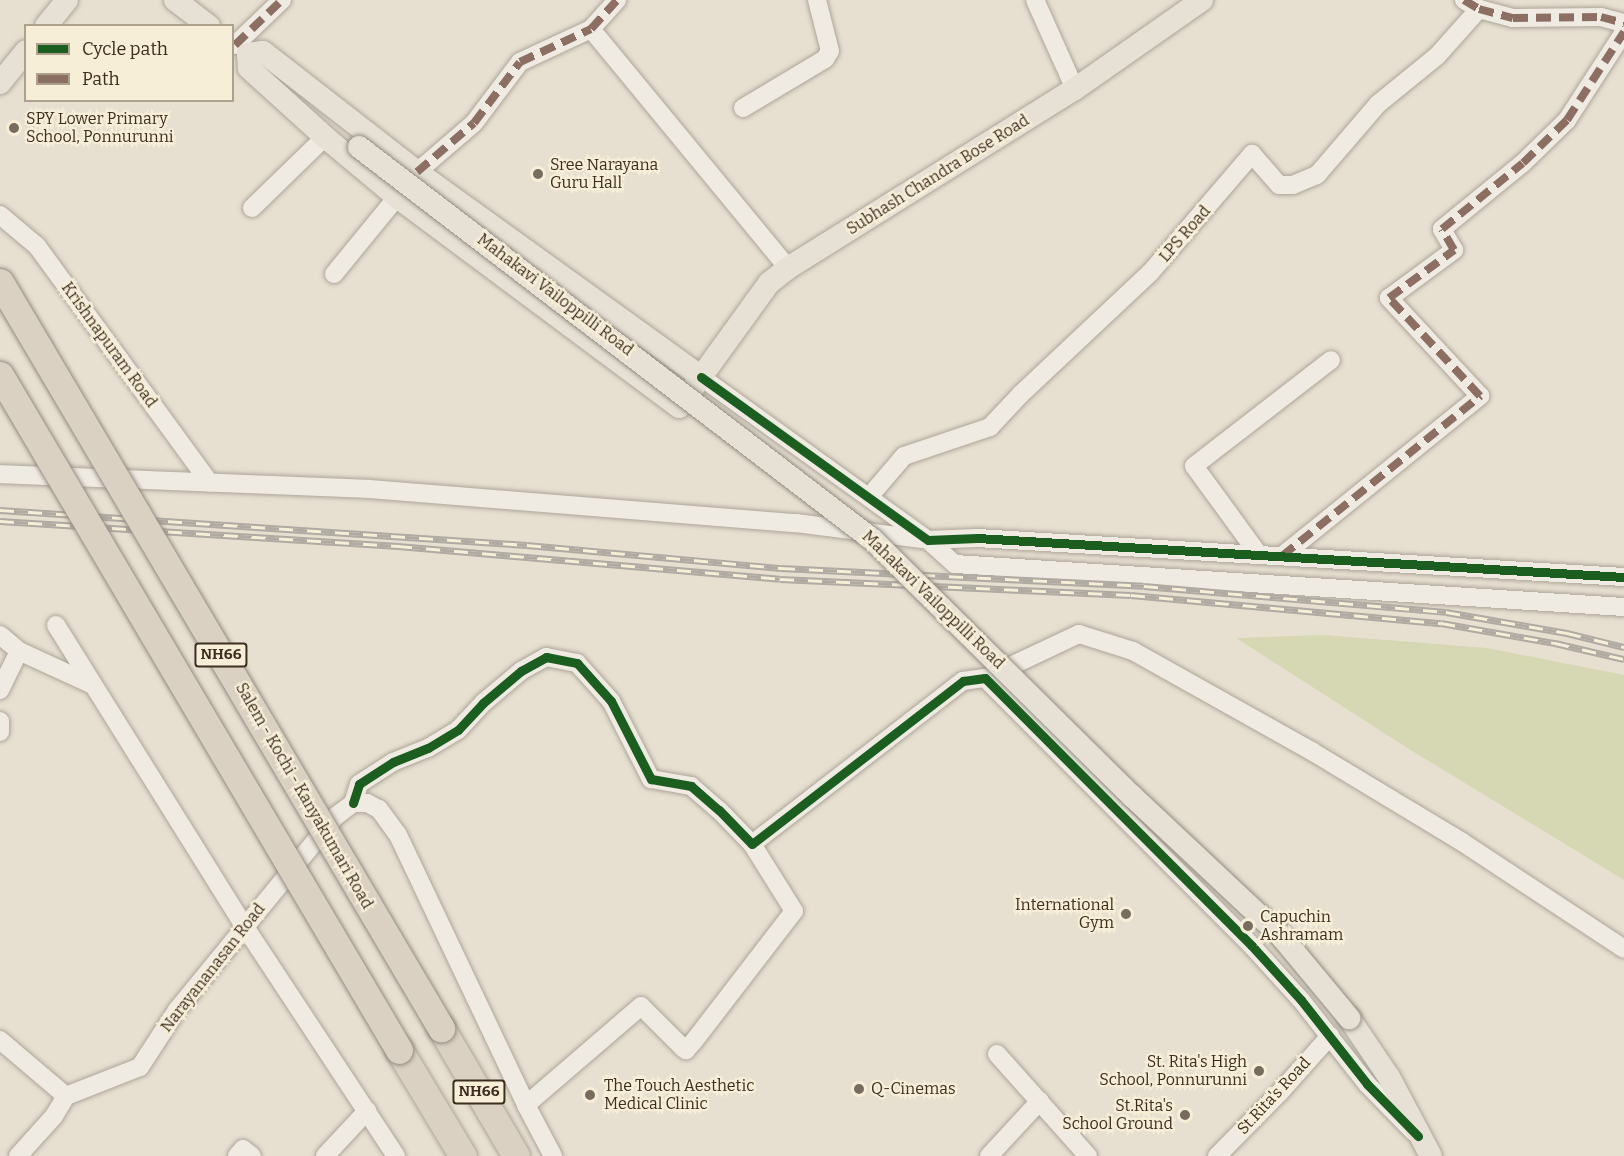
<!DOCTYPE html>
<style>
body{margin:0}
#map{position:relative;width:1624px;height:1156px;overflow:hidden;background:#e7e0d1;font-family:Bitter,serif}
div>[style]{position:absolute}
.green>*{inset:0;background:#d6d7b3}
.roads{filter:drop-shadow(0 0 2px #ada599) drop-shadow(0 0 2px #ada599)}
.minor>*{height:18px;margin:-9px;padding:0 9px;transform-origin:9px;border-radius:9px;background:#efebe3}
.major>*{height:22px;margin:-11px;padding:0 11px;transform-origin:11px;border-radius:11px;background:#e6e1d4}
.highway>*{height:27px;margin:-13.5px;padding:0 13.5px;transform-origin:13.5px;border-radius:13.5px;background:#dad1c2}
.rail>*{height:7px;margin-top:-3.5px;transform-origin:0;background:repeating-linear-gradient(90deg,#f7eed8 0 14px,#afaaa2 0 28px);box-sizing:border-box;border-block:2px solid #afaaa2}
.bridges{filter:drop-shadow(0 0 2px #928b80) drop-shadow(0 0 2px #928b80)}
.major-bridge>*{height:22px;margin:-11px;padding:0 11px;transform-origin:11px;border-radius:11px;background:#e6e1d4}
.highway-bridge>*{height:27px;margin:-13.5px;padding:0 13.5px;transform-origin:13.5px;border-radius:13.5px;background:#dad1c2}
.quiet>*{height:8px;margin-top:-4px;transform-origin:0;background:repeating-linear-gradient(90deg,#8d6e63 0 15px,transparent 0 23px)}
.cycleway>*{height:9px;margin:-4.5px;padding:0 4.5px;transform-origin:4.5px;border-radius:4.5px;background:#1b5e20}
.dots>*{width:16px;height:16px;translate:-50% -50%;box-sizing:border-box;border:3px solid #f7eed8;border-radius:50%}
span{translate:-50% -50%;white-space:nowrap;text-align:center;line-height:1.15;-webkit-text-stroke:4.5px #f7eed8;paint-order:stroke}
.shield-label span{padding:2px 4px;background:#f7eed8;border:2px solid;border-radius:4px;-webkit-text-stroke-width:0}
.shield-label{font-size:15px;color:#3d2e20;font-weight:700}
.poi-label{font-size:16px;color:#3d2e20}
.left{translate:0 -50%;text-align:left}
.right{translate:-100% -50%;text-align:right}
.street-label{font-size:16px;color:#3d2e20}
.legend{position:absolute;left:24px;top:24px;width:210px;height:78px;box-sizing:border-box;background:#f7eed8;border:2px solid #ada18e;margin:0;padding:8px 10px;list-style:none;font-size:18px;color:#3d2e20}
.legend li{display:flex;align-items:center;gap:12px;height:30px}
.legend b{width:30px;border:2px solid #ada18e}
</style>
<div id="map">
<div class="green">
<i style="clip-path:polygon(1324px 635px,1487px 648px,1624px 675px,1624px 880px,1409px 749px,1236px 638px)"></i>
</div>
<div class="roads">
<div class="minor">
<i style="left:1035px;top:0;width:98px;rotate:65.8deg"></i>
<i style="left:1464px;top:0;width:17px;rotate:31deg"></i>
<i style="left:1479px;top:9px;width:35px;rotate:15deg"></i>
<i style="left:1513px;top:18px;width:88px;rotate:-0.7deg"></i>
<i style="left:1601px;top:17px;width:24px;rotate:15deg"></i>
<i style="left:591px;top:29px;width:310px;rotate:50.5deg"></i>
<i style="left:235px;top:45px;width:65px;rotate:-43.8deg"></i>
<i style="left:743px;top:108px;width:96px;rotate:-30.9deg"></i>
<i style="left:825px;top:59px;width:9px;rotate:-58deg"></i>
<i style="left:830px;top:51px;width:53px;rotate:-104.3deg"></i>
<i style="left:417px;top:172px;width:75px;rotate:-40.7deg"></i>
<i style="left:474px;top:123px;width:76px;rotate:-53deg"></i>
<i style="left:520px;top:62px;width:78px;rotate:-24.9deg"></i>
<i style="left:591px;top:29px;width:39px;rotate:-48deg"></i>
<i style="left:252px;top:208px;width:102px;rotate:-44.2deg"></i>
<i style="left:0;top:215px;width:48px;rotate:40deg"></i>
<i style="left:37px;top:246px;width:293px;rotate:53.9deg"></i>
<i style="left:334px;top:274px;width:99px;rotate:-50.7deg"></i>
<i style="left:701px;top:377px;width:279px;rotate:35.7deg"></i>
<i style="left:928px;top:540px;width:36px;rotate:42deg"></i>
<i style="left:955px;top:564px;width:670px;rotate:3.68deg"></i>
<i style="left:0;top:474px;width:369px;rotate:2.3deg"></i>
<i style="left:369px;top:489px;width:428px;rotate:4.6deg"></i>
<i style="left:796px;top:523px;width:133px;rotate:7.3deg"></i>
<i style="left:928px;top:540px;width:49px;rotate:-2.3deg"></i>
<i style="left:977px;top:538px;width:648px;rotate:3.45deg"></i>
<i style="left:869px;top:497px;width:54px;rotate:-49.5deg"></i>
<i style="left:904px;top:456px;width:91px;rotate:-18.6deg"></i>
<i style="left:990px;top:427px;width:45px;rotate:-46.8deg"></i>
<i style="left:1021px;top:394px;width:177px;rotate:-43.2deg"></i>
<i style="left:1150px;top:273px;width:157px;rotate:-49.4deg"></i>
<i style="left:1252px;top:154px;width:41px;rotate:48.9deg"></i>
<i style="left:1279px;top:185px;width:14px"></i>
<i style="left:1293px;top:185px;width:26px;rotate:-23deg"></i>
<i style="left:1317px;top:175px;width:94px;rotate:-49.3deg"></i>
<i style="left:1378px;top:104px;width:76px;rotate:-39.1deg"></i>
<i style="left:1437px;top:56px;width:63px;rotate:-48.2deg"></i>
<i style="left:1259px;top:555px;width:110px;rotate:-126.1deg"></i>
<i style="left:1194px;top:466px;width:173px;rotate:-37.7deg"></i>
<i style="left:1282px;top:556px;width:255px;rotate:-38.9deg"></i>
<i style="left:1480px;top:396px;width:134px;rotate:-132.9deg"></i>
<i style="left:1389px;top:298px;width:81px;rotate:-36.4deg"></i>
<i style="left:1454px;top:250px;width:24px;rotate:-120deg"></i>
<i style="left:1442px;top:229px;width:104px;rotate:-39.2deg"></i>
<i style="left:1523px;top:163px;width:62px;rotate:-44.3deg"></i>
<i style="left:1567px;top:120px;width:105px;rotate:-57.1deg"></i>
<i style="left:56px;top:625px;width:356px;rotate:58deg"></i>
<i style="left:245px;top:927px;width:274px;rotate:56.6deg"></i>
<i style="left:0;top:635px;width:25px;rotate:40deg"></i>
<i style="left:994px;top:674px;width:94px;rotate:-25.2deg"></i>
<i style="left:1079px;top:634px;width:57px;rotate:17.5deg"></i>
<i style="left:1133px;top:651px;width:206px;rotate:29.3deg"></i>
<i style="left:1313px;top:752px;width:174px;rotate:31.1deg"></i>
<i style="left:1462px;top:842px;width:194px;rotate:33.4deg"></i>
<i style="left:0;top:690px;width:43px;rotate:-64deg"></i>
<i style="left:19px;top:651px;width:81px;rotate:24.7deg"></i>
<i style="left:0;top:721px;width:11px;rotate:90deg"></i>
<i style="left:353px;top:803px;width:20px;rotate:-72deg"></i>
<i style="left:359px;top:784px;width:40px;rotate:-32.9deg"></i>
<i style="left:393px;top:762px;width:38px;rotate:-22deg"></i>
<i style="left:428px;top:748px;width:35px;rotate:-31deg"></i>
<i style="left:458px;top:730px;width:37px;rotate:-47deg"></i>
<i style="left:483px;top:703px;width:50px;rotate:-40.1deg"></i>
<i style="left:521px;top:671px;width:29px;rotate:-29deg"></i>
<i style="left:546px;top:657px;width:32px;rotate:11deg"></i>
<i style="left:577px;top:663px;width:51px;rotate:48.2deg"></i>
<i style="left:611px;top:701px;width:88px;rotate:62.9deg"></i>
<i style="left:651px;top:779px;width:41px;rotate:9.9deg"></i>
<i style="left:691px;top:786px;width:37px;rotate:41deg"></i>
<i style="left:719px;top:810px;width:47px;rotate:45.9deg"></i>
<i style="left:752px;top:844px;width:267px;rotate:-37.7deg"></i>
<i style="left:963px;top:681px;width:22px;rotate:-8deg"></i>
<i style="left:985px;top:678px;width:378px;rotate:45.1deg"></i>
<i style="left:1252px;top:946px;width:73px;rotate:47.8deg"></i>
<i style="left:1301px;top:1000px;width:107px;rotate:51.8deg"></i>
<i style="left:1367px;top:1084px;width:67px;rotate:45.6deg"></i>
<i style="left:353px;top:803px;width:14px"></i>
<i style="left:367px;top:803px;width:13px;rotate:27deg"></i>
<i style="left:379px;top:809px;width:32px;rotate:54deg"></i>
<i style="left:398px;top:835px;width:299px;rotate:64.6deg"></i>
<i style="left:526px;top:1105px;width:58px;rotate:62.1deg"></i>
<i style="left:0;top:1040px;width:87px;rotate:40.3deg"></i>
<i style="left:66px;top:1096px;width:79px;rotate:-21.4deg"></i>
<i style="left:140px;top:1067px;width:68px;rotate:-57deg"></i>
<i style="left:177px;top:1010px;width:251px;rotate:-50.7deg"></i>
<i style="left:336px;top:816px;width:21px;rotate:-37deg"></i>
<i style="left:997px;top:1054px;width:137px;rotate:48.3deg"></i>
<i style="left:526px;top:1105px;width:152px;rotate:-40.7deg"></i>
<i style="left:641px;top:1006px;width:59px;rotate:45deg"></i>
<i style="left:683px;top:1048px;width:4px;rotate:34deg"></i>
<i style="left:686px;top:1050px;width:12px;rotate:-48deg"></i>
<i style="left:694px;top:1041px;width:164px;rotate:-52.4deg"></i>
<i style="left:794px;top:911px;width:79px;rotate:-122.1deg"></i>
<i style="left:18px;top:1156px;width:54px;rotate:-48deg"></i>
<i style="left:54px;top:1116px;width:23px;rotate:-59deg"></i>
<i style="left:237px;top:1156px;width:9px;rotate:-49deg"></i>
<i style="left:243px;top:1149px;width:11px;rotate:38deg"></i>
<i style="left:325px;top:1156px;width:62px;rotate:-47deg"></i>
<i style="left:989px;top:1156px;width:75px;rotate:-47.2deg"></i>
<i style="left:1217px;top:1156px;width:91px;rotate:-45.4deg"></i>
<i style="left:1281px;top:1091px;width:74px;rotate:-48.3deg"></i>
</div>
<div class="major">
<i style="left:175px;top:0;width:43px;rotate:37.4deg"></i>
<i style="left:46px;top:26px;width:33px;rotate:-51deg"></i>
<i style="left:263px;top:52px;width:195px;rotate:37.9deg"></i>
<i style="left:417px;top:172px;width:350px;rotate:35.8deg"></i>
<i style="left:701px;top:377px;width:37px;rotate:126deg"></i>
<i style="left:679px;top:407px;width:352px;rotate:-143.3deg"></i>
<i style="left:397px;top:197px;width:94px;rotate:-140.2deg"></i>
<i style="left:325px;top:137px;width:103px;rotate:-137.8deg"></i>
<i style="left:249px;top:68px;width:14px;rotate:-94deg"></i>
<i style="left:248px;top:54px;width:15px;rotate:-8deg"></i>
<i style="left:0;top:83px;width:41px;rotate:-50.9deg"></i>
<i style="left:701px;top:377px;width:116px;rotate:-54.1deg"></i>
<i style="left:769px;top:283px;width:24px;rotate:-38deg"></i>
<i style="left:788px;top:268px;width:338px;rotate:-32deg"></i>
<i style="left:1075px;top:89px;width:155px;rotate:-35deg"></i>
<i style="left:1349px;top:1018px;width:71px;rotate:55.9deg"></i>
<i style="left:1389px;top:1077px;width:89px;rotate:62deg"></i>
</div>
<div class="highway">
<i style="left:441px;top:1028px;width:148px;rotate:59.6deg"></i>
<i style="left:399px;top:1050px;width:124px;rotate:58.9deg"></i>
</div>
</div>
<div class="rail">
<i style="left:0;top:510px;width:528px;rotate:3.8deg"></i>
<i style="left:527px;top:545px;width:255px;rotate:5.2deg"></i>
<i style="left:781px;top:568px;width:363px;rotate:2.8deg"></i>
<i style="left:1144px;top:586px;width:303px;rotate:4.9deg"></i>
<i style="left:1446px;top:612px;width:123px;rotate:9.8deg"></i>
<i style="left:1567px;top:633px;width:59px;rotate:13.8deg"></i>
<i style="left:0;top:521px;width:399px;rotate:3.6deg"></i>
<i style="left:398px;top:546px;width:383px;rotate:4.9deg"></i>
<i style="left:780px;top:579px;width:351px;rotate:2.6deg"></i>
<i style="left:1131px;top:595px;width:311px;rotate:5.2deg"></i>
<i style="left:1441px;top:623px;width:116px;rotate:10deg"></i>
<i style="left:1555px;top:643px;width:71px;rotate:13.1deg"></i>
</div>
<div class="bridges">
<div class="major-bridge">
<i style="left:359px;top:147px;width:647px;rotate:37.4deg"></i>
<i style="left:873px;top:540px;width:364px;rotate:44.7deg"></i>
<i style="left:1132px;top:796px;width:204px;rotate:43.2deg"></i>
<i style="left:1281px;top:936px;width:107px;rotate:50.3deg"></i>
</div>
<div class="highway-bridge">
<i style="left:0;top:282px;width:867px;rotate:59.41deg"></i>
<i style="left:0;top:375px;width:784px;rotate:59.41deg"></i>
</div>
</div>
<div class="quiet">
<i style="left:1464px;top:0;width:17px;rotate:31deg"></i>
<i style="left:1479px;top:9px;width:35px;rotate:15deg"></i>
<i style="left:1513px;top:18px;width:88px;rotate:-0.7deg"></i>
<i style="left:1601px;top:17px;width:24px;rotate:15deg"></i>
<i style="left:235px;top:45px;width:65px;rotate:-43.8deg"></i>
<i style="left:417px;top:172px;width:75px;rotate:-40.7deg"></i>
<i style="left:474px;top:123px;width:76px;rotate:-53deg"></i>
<i style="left:520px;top:62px;width:78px;rotate:-24.9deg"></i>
<i style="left:591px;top:29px;width:39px;rotate:-48deg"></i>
<i style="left:1282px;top:556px;width:255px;rotate:-38.9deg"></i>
<i style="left:1480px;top:396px;width:134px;rotate:-132.9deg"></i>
<i style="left:1389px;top:298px;width:81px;rotate:-36.4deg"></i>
<i style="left:1454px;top:250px;width:24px;rotate:-120deg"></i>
<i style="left:1442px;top:229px;width:104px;rotate:-39.2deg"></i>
<i style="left:1523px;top:163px;width:62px;rotate:-44.3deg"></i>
<i style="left:1567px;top:120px;width:105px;rotate:-57.1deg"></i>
</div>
<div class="cycleway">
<i style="left:701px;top:377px;width:279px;rotate:35.7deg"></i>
<i style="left:928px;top:540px;width:49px;rotate:-2.3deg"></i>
<i style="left:977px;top:538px;width:648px;rotate:3.45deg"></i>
<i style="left:353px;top:803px;width:20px;rotate:-72deg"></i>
<i style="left:359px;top:784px;width:40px;rotate:-32.9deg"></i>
<i style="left:393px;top:762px;width:38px;rotate:-22deg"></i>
<i style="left:428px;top:748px;width:35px;rotate:-31deg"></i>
<i style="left:458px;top:730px;width:37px;rotate:-47deg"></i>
<i style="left:483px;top:703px;width:50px;rotate:-40.1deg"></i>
<i style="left:521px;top:671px;width:29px;rotate:-29deg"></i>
<i style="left:546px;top:657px;width:32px;rotate:11deg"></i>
<i style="left:577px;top:663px;width:51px;rotate:48.2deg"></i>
<i style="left:611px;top:701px;width:88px;rotate:62.9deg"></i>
<i style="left:651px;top:779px;width:41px;rotate:9.9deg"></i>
<i style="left:691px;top:786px;width:37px;rotate:41deg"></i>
<i style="left:719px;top:810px;width:47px;rotate:45.9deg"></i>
<i style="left:752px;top:844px;width:267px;rotate:-37.7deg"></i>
<i style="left:963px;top:681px;width:22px;rotate:-8deg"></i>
<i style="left:985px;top:678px;width:378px;rotate:45.1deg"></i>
<i style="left:1252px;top:946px;width:73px;rotate:47.8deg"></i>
<i style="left:1301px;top:1000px;width:107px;rotate:51.8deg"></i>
<i style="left:1367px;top:1084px;width:73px;rotate:45.6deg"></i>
</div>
<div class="dots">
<i style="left:14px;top:128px;background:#786c5e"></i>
<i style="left:538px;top:174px;background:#786c5e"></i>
<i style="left:1126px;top:914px;background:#786c5e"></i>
<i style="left:1248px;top:926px;background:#786c5e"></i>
<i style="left:1259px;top:1071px;background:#786c5e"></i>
<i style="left:859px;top:1089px;background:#786c5e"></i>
<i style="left:590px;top:1095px;background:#786c5e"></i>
<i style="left:1185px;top:1115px;background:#786c5e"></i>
</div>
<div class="shield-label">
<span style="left:221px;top:655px">NH66</span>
<span style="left:479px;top:1092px">NH66</span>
</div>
<div class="poi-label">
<span class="left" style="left:26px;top:128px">SPY Lower Primary<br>School, Ponnurunni</span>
<span class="left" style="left:550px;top:174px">Sree Narayana<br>Guru Hall</span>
<span class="right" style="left:1114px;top:914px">International<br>Gym</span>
<span class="left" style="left:1260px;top:926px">Capuchin<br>Ashramam</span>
<span class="right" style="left:1247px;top:1071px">St. Rita's High<br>School, Ponnurunni</span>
<span class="left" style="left:604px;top:1095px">The Touch Aesthetic<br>Medical Clinic</span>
<span class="left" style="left:871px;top:1089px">Q-Cinemas</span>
<span class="right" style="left:1173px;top:1115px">St.Rita's<br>School Ground</span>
</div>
<div class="street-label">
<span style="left:938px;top:175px;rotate:-32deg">Subhash Chandra Bose Road</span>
<span style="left:1185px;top:234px;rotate:-49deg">LPS Road</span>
<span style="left:555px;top:295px;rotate:37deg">Mahakavi Vailoppilli Road</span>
<span style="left:109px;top:345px;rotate:54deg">Krishnapuram Road</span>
<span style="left:933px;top:600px;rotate:44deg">Mahakavi Vailoppilli Road</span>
<span style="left:304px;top:796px;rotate:60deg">Salem - Kochi - Kanyakumari Road</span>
<span style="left:213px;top:968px;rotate:-52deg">Narayananasan Road</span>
<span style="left:1274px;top:1096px;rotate:-47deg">St.Rita's Road</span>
</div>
<ul class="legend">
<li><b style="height:8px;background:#1b5e20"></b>Cycle path</li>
<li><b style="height:8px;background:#8d6e63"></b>Path</li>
</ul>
</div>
